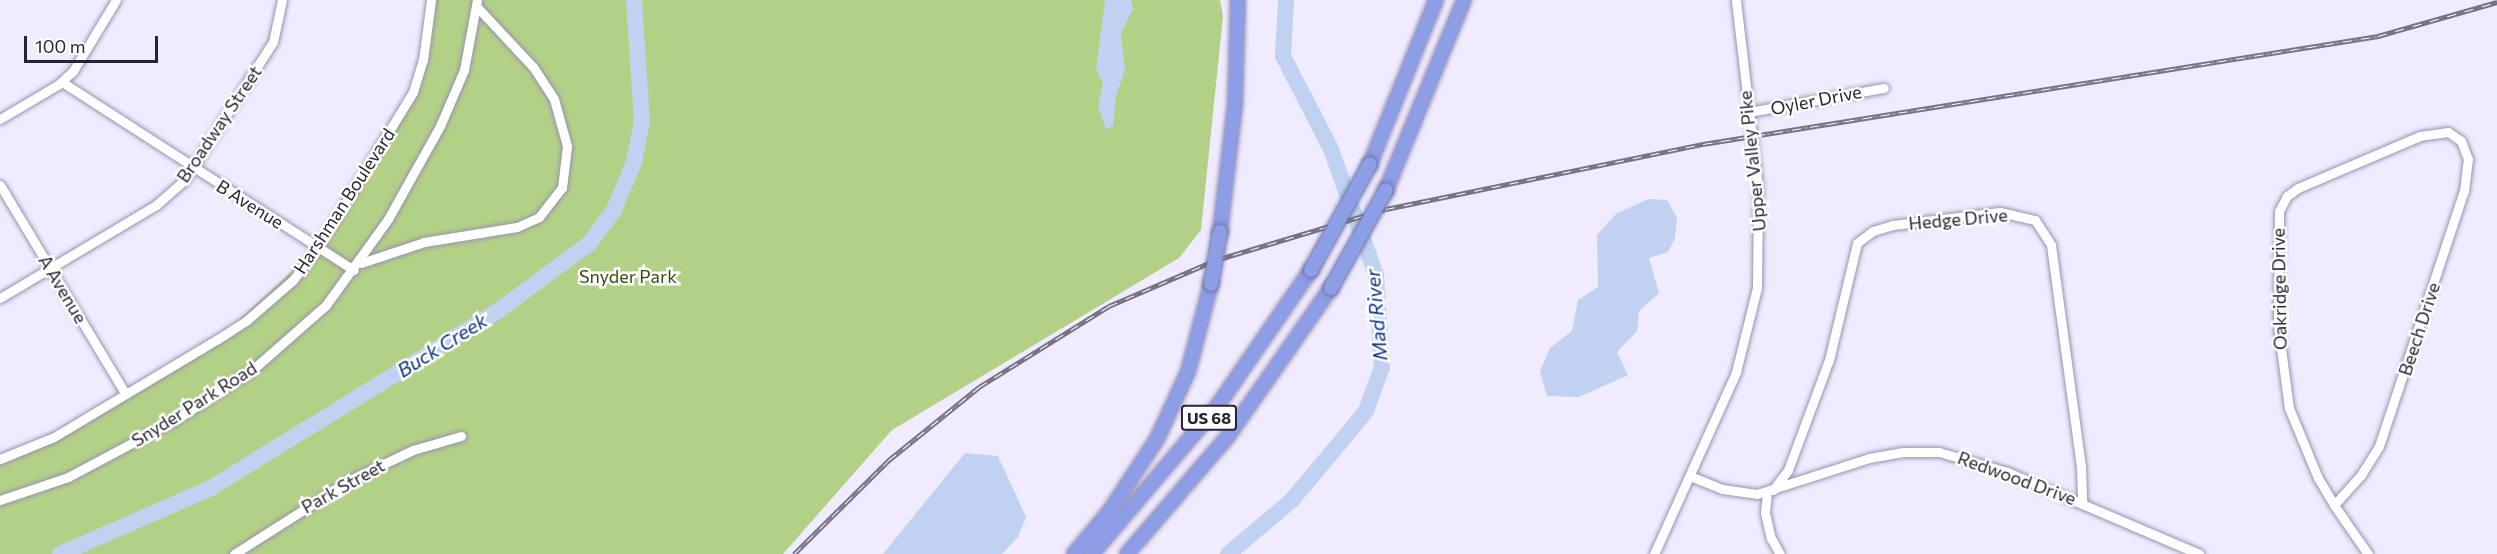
<!DOCTYPE html>
<style>
body{margin:0}
#map{position:relative;width:2497px;height:554px;overflow:hidden;background:#f0ebff;font-family:Commissioner,sans-serif}
div>[style]{position:absolute}
.green>*{inset:0;background:#b3d186}
.water>*{inset:0;background:#c0d1f1}
.river>*{height:16px;margin:-8px;padding:0 8px;transform-origin:8px;border-radius:8px;background:#c0d1f1}
.roads{filter:drop-shadow(0 0 2px #9a92b0) drop-shadow(0 0 2px #9a92b0)}
.minor>*{height:9px;margin:-4.5px;padding:0 4.5px;transform-origin:4.5px;border-radius:4.5px;background:#fff}
.highway>*{height:14px;margin:-7px;padding:0 7px;transform-origin:7px;border-radius:7px;background:#8d9de6}
.rail>*{height:5px;margin-top:-2.5px;transform-origin:0;background:repeating-linear-gradient(90deg,#fff 0 9px,#787484 0 18px);box-sizing:border-box;border-block:2px solid #787484}
.bridges{filter:drop-shadow(0 0 2px #6973a6) drop-shadow(0 0 2px #6973a6)}
.highway-bridge>*{height:14px;margin:-7px;padding:0 7px;transform-origin:7px;border-radius:7px;background:#8d9de6}
span{translate:-50% -50%;white-space:nowrap;text-align:center;line-height:1.15;-webkit-text-stroke:5px #fff;paint-order:stroke}
.shield-label span{padding:2px 4px;background:#fff;border:2px solid;border-radius:4px;-webkit-text-stroke-width:0}
.shield-label{font-size:16px;color:#272430;font-weight:700}
.street-label{font-size:18px;color:#272430}
.park-label{font-size:18px;color:#364a08}
.water-label{font-size:20px;color:#0d348c;font-style:italic}
.scale{position:absolute;left:24px;top:36px;width:134px;height:27px;box-sizing:border-box;border:3px solid #272430;border-top:0;padding-left:8px;font-size:18px;line-height:21px;white-space:nowrap;color:#272430;-webkit-text-stroke:4px #fff;paint-order:stroke}
</style>
<div id="map">
<div class="green">
<i style="clip-path:polygon(429px 0,1220px 0,1223px 16px,1201px 230px,1179px 258px,892px 430px,783px 554px,0 554px,0 458px,12px 456px,218px 339px,318px 247px,413px 92px)"></i>
</div>
<div class="water">
<i style="clip-path:polygon(1105px 0,1131px 0,1133px 8px,1121px 34px,1125px 70px,1116px 96px,1113px 126px,1106px 129px,1098px 106px,1103px 83px,1096px 70px)"></i>
<i style="clip-path:polygon(1649px 199px,1667px 200px,1677px 218px,1675px 238px,1668px 252px,1649px 258px,1659px 293px,1639px 311px,1637px 331px,1617px 352px,1628px 375px,1579px 397px,1547px 396px,1540px 371px,1550px 348px,1572px 331px,1578px 300px,1598px 287px,1597px 235px,1617px 213px)"></i>
<i style="clip-path:polygon(965px 453px,998px 456px,1026px 517px,1018px 537px,1002px 554px,883px 554px)"></i>
</div>
<div class="river">
<i style="left:60px;top:554px;width:165px;rotate:-23.6deg"></i>
<i style="left:211px;top:488px;width:339px;rotate:-31.7deg"></i>
<i style="left:499px;top:310px;width:112px;rotate:-36.3deg"></i>
<i style="left:589px;top:244px;width:42px;rotate:-53.7deg"></i>
<i style="left:614px;top:210px;width:52px;rotate:-67.4deg"></i>
<i style="left:634px;top:162px;width:42px;rotate:-79deg"></i>
<i style="left:642px;top:121px;width:121px;rotate:-93.8deg"></i>
<i style="left:1228px;top:554px;width:82px;rotate:-40.1deg"></i>
<i style="left:1291px;top:501px;width:67px;rotate:-49.9deg"></i>
<i style="left:1334px;top:450px;width:50px;rotate:-50.6deg"></i>
<i style="left:1366px;top:411px;width:47px;rotate:-70deg"></i>
<i style="left:1382px;top:367px;width:92px;rotate:-93.7deg"></i>
<i style="left:1376px;top:275px;width:134px;rotate:-109.7deg"></i>
<i style="left:1331px;top:149px;width:105px;rotate:-117.3deg"></i>
<i style="left:1283px;top:56px;width:56px;rotate:-86.9deg"></i>
</div>
<div class="roads">
<div class="minor">
<i style="left:62px;top:82px;width:347px;rotate:32.8deg"></i>
<i style="left:1749px;top:112px;width:137px;rotate:-10.1deg"></i>
<i style="left:0;top:119px;width:69px;rotate:-30.7deg"></i>
<i style="left:59px;top:84px;width:19px;rotate:-43deg"></i>
<i style="left:73px;top:71px;width:83px;rotate:-58.8deg"></i>
<i style="left:0;top:185px;width:243px;rotate:59deg"></i>
<i style="left:361px;top:263px;width:66px;rotate:-18.4deg"></i>
<i style="left:424px;top:242px;width:94px;rotate:-9.2deg"></i>
<i style="left:517px;top:227px;width:24px;rotate:-24deg"></i>
<i style="left:539px;top:217px;width:37px;rotate:-52deg"></i>
<i style="left:562px;top:188px;width:42px;rotate:-83.2deg"></i>
<i style="left:567px;top:146px;width:49px;rotate:-105.5deg"></i>
<i style="left:554px;top:99px;width:38px;rotate:-123deg"></i>
<i style="left:533px;top:67px;width:82px;rotate:-133deg"></i>
<i style="left:0;top:298px;width:182px;rotate:-30.8deg"></i>
<i style="left:156px;top:205px;width:37px;rotate:-41deg"></i>
<i style="left:184px;top:181px;width:165px;rotate:-57.4deg"></i>
<i style="left:273px;top:42px;width:43px;rotate:-77.9deg"></i>
<i style="left:0;top:459px;width:58px;rotate:-22.2deg"></i>
<i style="left:54px;top:437px;width:191px;rotate:-30.9deg"></i>
<i style="left:218px;top:339px;width:35px;rotate:-33deg"></i>
<i style="left:247px;top:320px;width:61px;rotate:-41deg"></i>
<i style="left:293px;top:280px;width:41px;rotate:-52.9deg"></i>
<i style="left:318px;top:247px;width:182px;rotate:-58.5deg"></i>
<i style="left:413px;top:92px;width:34px;rotate:-73deg"></i>
<i style="left:423px;top:60px;width:61px;rotate:-82.4deg"></i>
<i style="left:1690px;top:476px;width:35px;rotate:22deg"></i>
<i style="left:1722px;top:489px;width:35px;rotate:8deg"></i>
<i style="left:1757px;top:494px;width:118px;rotate:-17.8deg"></i>
<i style="left:1869px;top:458px;width:36px;rotate:-10deg"></i>
<i style="left:1904px;top:452px;width:35px"></i>
<i style="left:1939px;top:452px;width:71px;rotate:16.4deg"></i>
<i style="left:2007px;top:472px;width:209px;rotate:23.1deg"></i>
<i style="left:1773px;top:490px;width:25px;rotate:-53deg"></i>
<i style="left:1788px;top:470px;width:117px;rotate:-69.6deg"></i>
<i style="left:1829px;top:360px;width:120px;rotate:-76.5deg"></i>
<i style="left:1857px;top:243px;width:20px;rotate:-37deg"></i>
<i style="left:1873px;top:231px;width:21px;rotate:-17deg"></i>
<i style="left:1893px;top:225px;width:108px;rotate:-6.9deg"></i>
<i style="left:2000px;top:212px;width:36px;rotate:13deg"></i>
<i style="left:2035px;top:220px;width:30px;rotate:57deg"></i>
<i style="left:2051px;top:245px;width:224px;rotate:82.3deg"></i>
<i style="left:2081px;top:467px;width:35px;rotate:88deg"></i>
<i style="left:1767px;top:493px;width:20px;rotate:96deg"></i>
<i style="left:1765px;top:513px;width:26px;rotate:77deg"></i>
<i style="left:1771px;top:538px;width:18px;rotate:61deg"></i>
<i style="left:0;top:500px;width:72px;rotate:-18.7deg"></i>
<i style="left:68px;top:477px;width:123px;rotate:-28deg"></i>
<i style="left:177px;top:419px;width:88px;rotate:-33deg"></i>
<i style="left:251px;top:371px;width:100px;rotate:-41.3deg"></i>
<i style="left:326px;top:305px;width:106px;rotate:-54.2deg"></i>
<i style="left:388px;top:219px;width:107px;rotate:-60.8deg"></i>
<i style="left:440px;top:126px;width:61px;rotate:-66.8deg"></i>
<i style="left:464px;top:70px;width:71px;rotate:-79.5deg"></i>
<i style="left:2334px;top:505px;width:40px;rotate:-48deg"></i>
<i style="left:2361px;top:475px;width:34px;rotate:-58deg"></i>
<i style="left:2379px;top:446px;width:269px;rotate:-71.6deg"></i>
<i style="left:2464px;top:191px;width:32px;rotate:-83deg"></i>
<i style="left:2468px;top:159px;width:19px;rotate:-111deg"></i>
<i style="left:2461px;top:141px;width:16px;rotate:-145deg"></i>
<i style="left:2448px;top:132px;width:28px;rotate:172deg"></i>
<i style="left:2420px;top:136px;width:133px;rotate:156.9deg"></i>
<i style="left:2298px;top:188px;width:14px;rotate:144deg"></i>
<i style="left:2287px;top:196px;width:17px;rotate:118deg"></i>
<i style="left:2279px;top:211px;width:114px;rotate:90.5deg"></i>
<i style="left:2278px;top:325px;width:84px;rotate:82.5deg"></i>
<i style="left:2289px;top:408px;width:76px;rotate:67.5deg"></i>
<i style="left:2318px;top:478px;width:31px;rotate:59deg"></i>
<i style="left:2334px;top:505px;width:19px;rotate:55deg"></i>
<i style="left:2345px;top:521px;width:40px;rotate:55.1deg"></i>
<i style="left:234px;top:554px;width:138px;rotate:-32.5deg"></i>
<i style="left:350px;top:480px;width:70px;rotate:-25.5deg"></i>
<i style="left:413px;top:450px;width:50px;rotate:-16.3deg"></i>
<i style="left:1654px;top:554px;width:200px;rotate:-65.7deg"></i>
<i style="left:1736px;top:372px;width:87px;rotate:-76deg"></i>
<i style="left:1757px;top:288px;width:100px;rotate:-89.4deg"></i>
<i style="left:1758px;top:188px;width:189px;rotate:-96.7deg"></i>
</div>
<div class="highway">
<i style="left:1370px;top:164px;width:177px;rotate:-68.1deg"></i>
<i style="left:1386px;top:190px;width:205px;rotate:-67.7deg"></i>
<i style="left:1220px;top:232px;width:128px;rotate:-83.3deg"></i>
<i style="left:1235px;top:105px;width:105px;rotate:-88.4deg"></i>
<i style="left:1074px;top:554px;width:55px;rotate:-50.2deg"></i>
<i style="left:1109px;top:512px;width:87px;rotate:-56.7deg"></i>
<i style="left:1157px;top:439px;width:74px;rotate:-65.2deg"></i>
<i style="left:1188px;top:372px;width:91px;rotate:-75.4deg"></i>
<i style="left:1092px;top:554px;width:192px;rotate:-49.7deg"></i>
<i style="left:1216px;top:408px;width:168px;rotate:-55.5deg"></i>
<i style="left:1127px;top:554px;width:155px;rotate:-49.4deg"></i>
<i style="left:1228px;top:436px;width:180px;rotate:-55.2deg"></i>
</div>
</div>
<div class="rail">
<i style="left:794px;top:554px;width:134px;rotate:-44.7deg"></i>
<i style="left:889px;top:460px;width:116px;rotate:-39deg"></i>
<i style="left:979px;top:387px;width:153px;rotate:-31.9deg"></i>
<i style="left:1109px;top:306px;width:116px;rotate:-23.3deg"></i>
<i style="left:1216px;top:260px;width:177px;rotate:-16.7deg"></i>
<i style="left:1386px;top:209px;width:324px;rotate:-11.6deg"></i>
<i style="left:1703px;top:144px;width:684px;rotate:-9.09deg"></i>
<i style="left:2378px;top:36px;width:124px;rotate:-15.9deg"></i>
</div>
<div class="bridges">
<div class="highway-bridge">
<i style="left:1311px;top:270px;width:121px;rotate:-60.9deg"></i>
<i style="left:1211px;top:284px;width:53px;rotate:-80.2deg"></i>
<i style="left:1331px;top:288px;width:112px;rotate:-60.7deg"></i>
</div>
</div>
<div class="shield-label">
<span style="left:1209px;top:418px">US 68</span>
</div>
<div class="street-label">
<span style="left:1816px;top:100px;rotate:-11deg">Oyler Drive</span>
<span style="left:219px;top:124px;rotate:-56deg">Broadway Street</span>
<span style="left:1752px;top:161px;rotate:-96deg">Upper Valley Pike</span>
<span style="left:344px;top:201px;rotate:-57deg">Harshman Boulevard</span>
<span style="left:250px;top:204px;rotate:32deg">B Avenue</span>
<span style="left:1958px;top:219px;rotate:-5deg">Hedge Drive</span>
<span style="left:63px;top:289px;rotate:59deg">A Avenue</span>
<span style="left:2279px;top:289px;rotate:-91deg">Oakridge Drive</span>
<span style="left:2419px;top:329px;rotate:-72deg">Beech Drive</span>
<span style="left:194px;top:404px;rotate:-32deg">Snyder Park Road</span>
<span style="left:2017px;top:478px;rotate:20deg">Redwood Drive</span>
<span style="left:343px;top:486px;rotate:-29deg">Park Street</span>
</div>
<div class="park-label">
<span style="left:628px;top:276px">Snyder Park</span>
</div>
<div class="water-label">
<span style="left:1376px;top:315px;rotate:-95deg">Mad River</span>
<span style="left:442px;top:345px;rotate:-32deg">Buck Creek</span>
</div>
<div class="scale">100 m</div>
</div>
